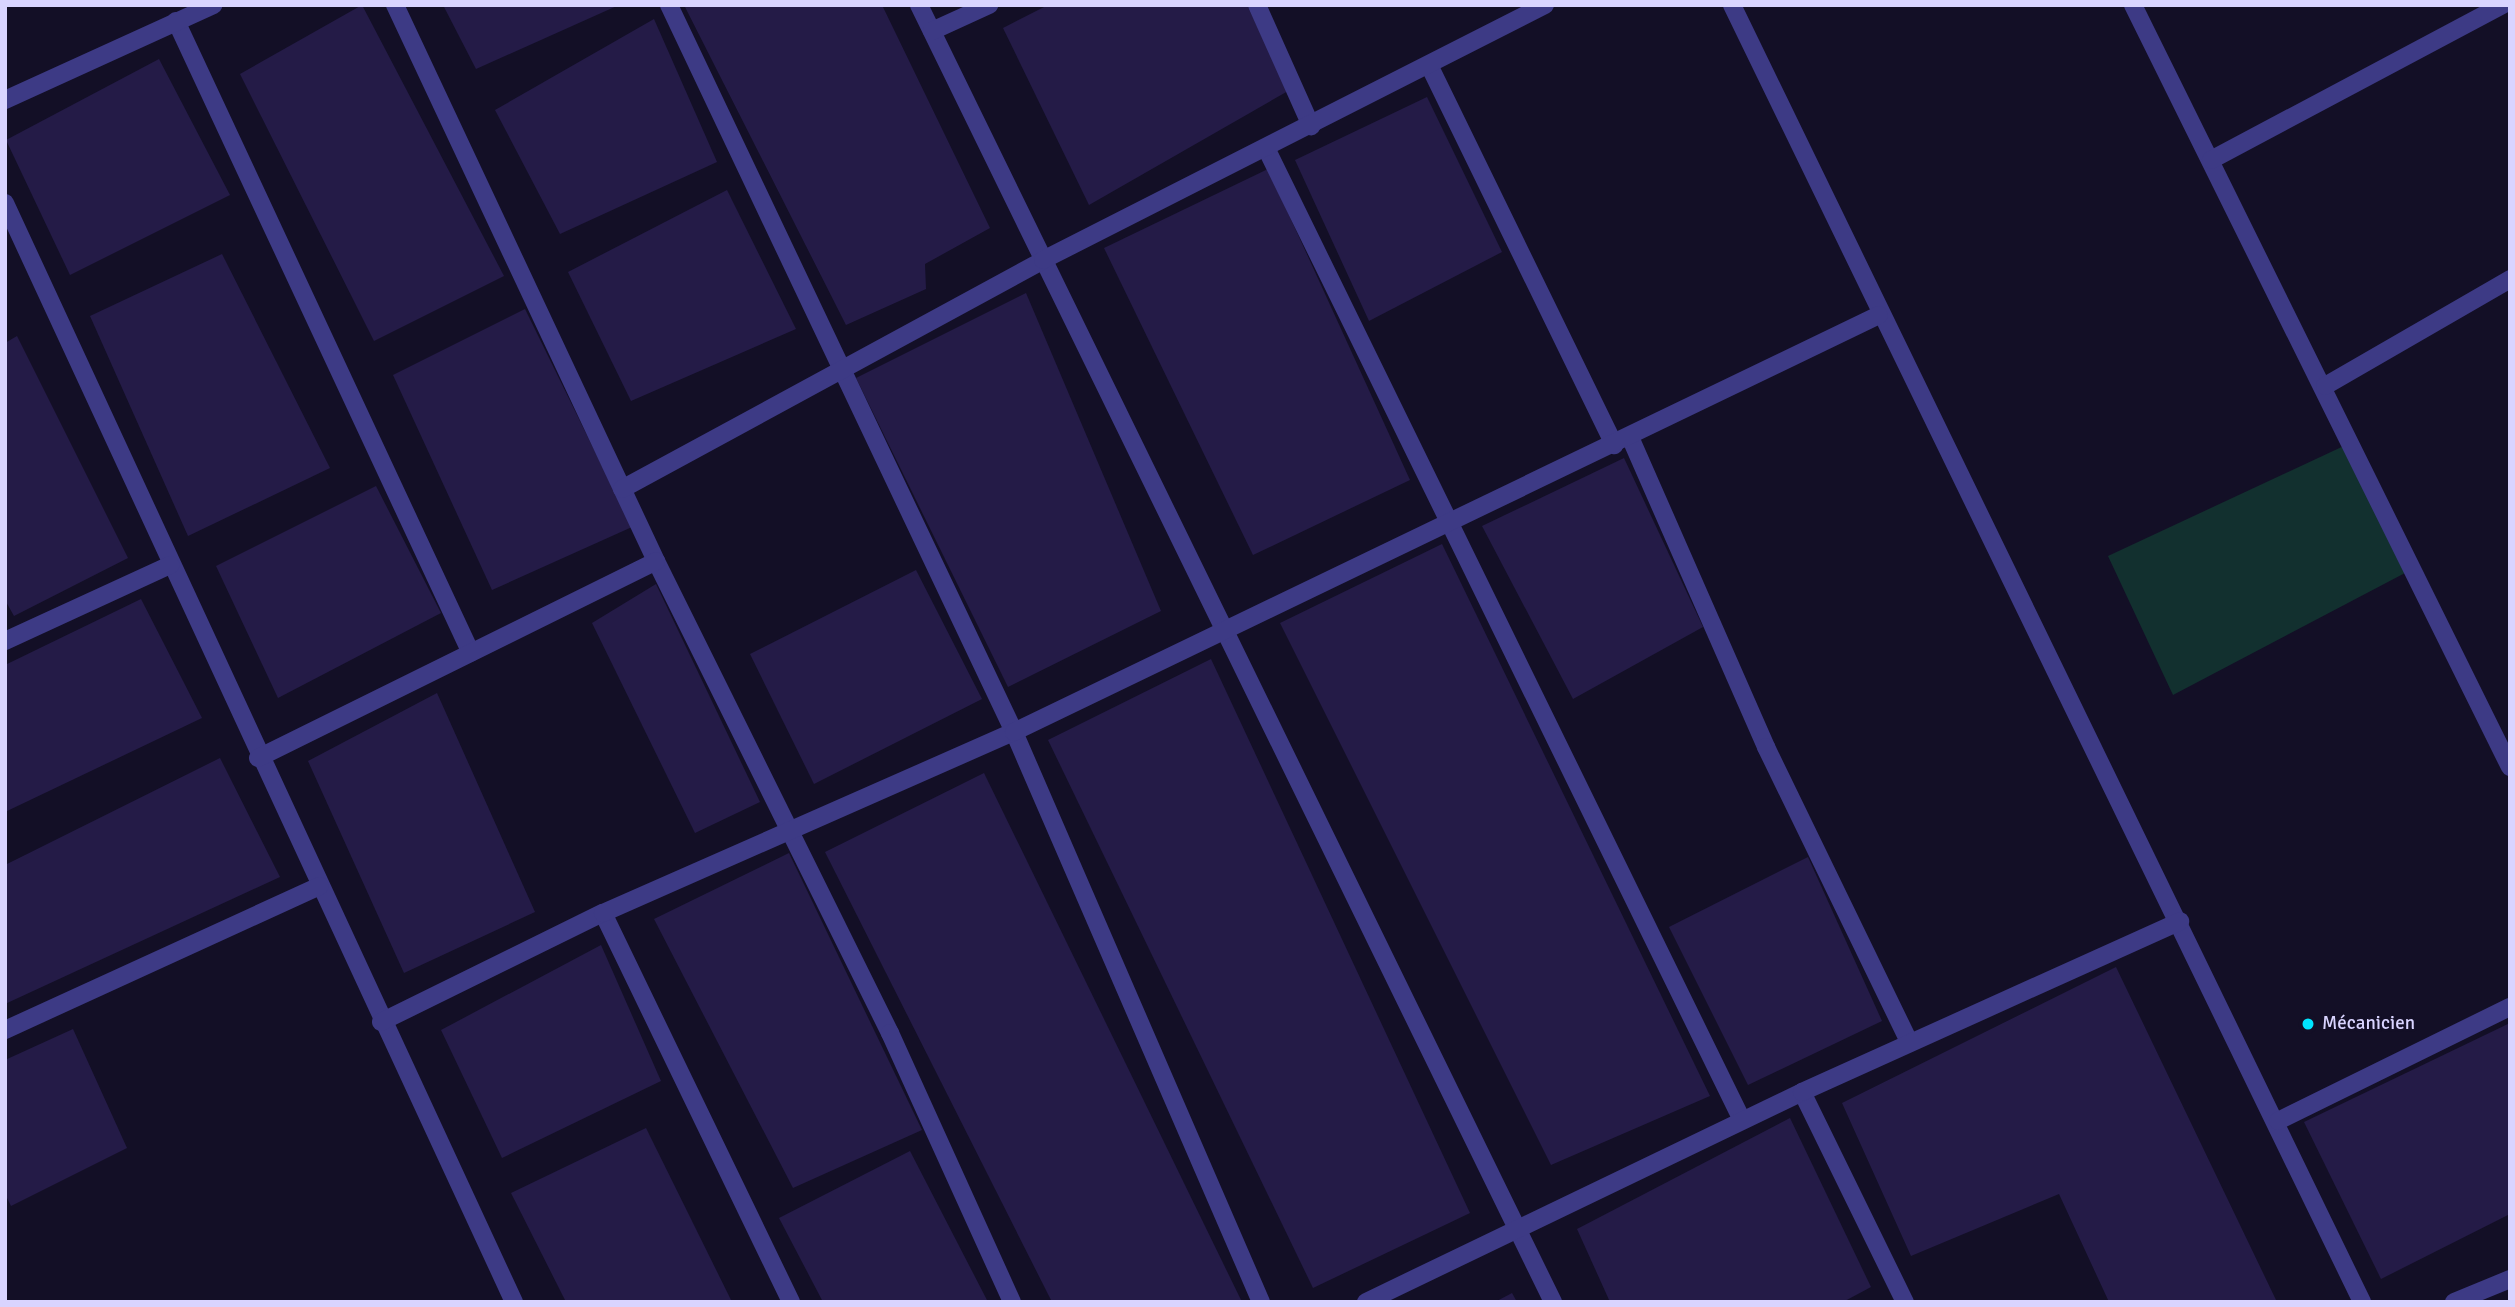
<!DOCTYPE html>
<meta charset="utf-8">
<style>
body{margin:0}
#map{position:relative;width:2515px;height:1307px;overflow:hidden;background:#130f26;font-family:Signika,sans-serif}
div>[style]{position:absolute}
.green>*{inset:0;background:#12302f}
.building>*{inset:0;background:#241b47}
.minor>*{height:18px;margin:-9px;padding:0 9px;transform-origin:9px;border-radius:9px;background:#3d3a85}
.dots>*{width:19px;height:19px;translate:-50% -50%;box-sizing:border-box;border:4px solid #130f26;border-radius:50%}
span{translate:-50% -50%;white-space:nowrap;text-align:center;line-height:1.15;-webkit-text-stroke:5px #130f26;paint-order:stroke}
.poi-label{font-size:19px;color:#d9d4ff}
.left{translate:0 -50%;text-align:left}
.frame{position:absolute;inset:0;border:7px solid #d9d4ff;pointer-events:none}
</style>
<div id="map">
<div class="green">
<i style="clip-path:polygon(2348px 444px,2405px 573px,2173px 695px,2108px 556px)"></i>
</div>
<div class="building">
<i style="clip-path:polygon(362px 5px,504px 276px,374px 341px,240px 74px)"></i>
<i style="clip-path:polygon(443px 5px,619px 5px,476px 69px)"></i>
<i style="clip-path:polygon(684px 5px,882px 5px,990px 228px,925px 264px,926px 289px,846px 325px)"></i>
<i style="clip-path:polygon(1048px 5px,1247px 5px,1288px 91px,1089px 205px,1003px 28px)"></i>
<i style="clip-path:polygon(654px 19px,717px 162px,560px 234px,495px 110px)"></i>
<i style="clip-path:polygon(159px 59px,230px 195px,70px 275px,6px 140px)"></i>
<i style="clip-path:polygon(1427px 97px,1502px 252px,1369px 321px,1295px 160px)"></i>
<i style="clip-path:polygon(1268px 169px,1410px 480px,1253px 555px,1104px 248px)"></i>
<i style="clip-path:polygon(727px 190px,796px 329px,631px 401px,568px 272px)"></i>
<i style="clip-path:polygon(222px 254px,330px 468px,188px 536px,90px 316px)"></i>
<i style="clip-path:polygon(1026px 293px,1161px 611px,1008px 687px,856px 378px)"></i>
<i style="clip-path:polygon(525px 309px,632px 527px,492px 590px,393px 375px)"></i>
<i style="clip-path:polygon(17px 336px,128px 558px,14px 616px,5px 600px,5px 343px)"></i>
<i style="clip-path:polygon(1624px 458px,1703px 627px,1573px 699px,1482px 526px)"></i>
<i style="clip-path:polygon(376px 486px,441px 613px,278px 698px,216px 566px)"></i>
<i style="clip-path:polygon(1442px 544px,1710px 1096px,1551px 1165px,1280px 623px)"></i>
<i style="clip-path:polygon(916px 570px,982px 699px,814px 784px,750px 654px)"></i>
<i style="clip-path:polygon(656px 584px,760px 802px,695px 833px,592px 623px)"></i>
<i style="clip-path:polygon(141px 599px,202px 718px,5px 812px,5px 665px)"></i>
<i style="clip-path:polygon(1211px 659px,1470px 1213px,1313px 1288px,1048px 740px)"></i>
<i style="clip-path:polygon(437px 693px,535px 912px,404px 973px,308px 761px)"></i>
<i style="clip-path:polygon(220px 758px,280px 877px,5px 1004px,5px 865px)"></i>
<i style="clip-path:polygon(984px 773px,1242px 1302px,1052px 1302px,825px 852px)"></i>
<i style="clip-path:polygon(789px 853px,922px 1130px,793px 1188px,654px 919px)"></i>
<i style="clip-path:polygon(1808px 857px,1882px 1021px,1748px 1085px,1669px 927px)"></i>
<i style="clip-path:polygon(601px 945px,661px 1081px,502px 1158px,441px 1030px)"></i>
<i style="clip-path:polygon(2116px 967px,2277px 1302px,2109px 1302px,2059px 1194px,1911px 1256px,1842px 1103px)"></i>
<i style="clip-path:polygon(2510px 1023px,2510px 1214px,2381px 1279px,2304px 1122px)"></i>
<i style="clip-path:polygon(73px 1029px,127px 1148px,11px 1206px,5px 1194px,5px 1060px)"></i>
<i style="clip-path:polygon(1790px 1118px,1871px 1287px,1843px 1302px,1610px 1302px,1577px 1229px)"></i>
<i style="clip-path:polygon(646px 1128px,732px 1302px,566px 1302px,511px 1193px)"></i>
<i style="clip-path:polygon(910px 1151px,988px 1302px,823px 1302px,779px 1218px)"></i>
<i style="clip-path:polygon(1512px 1293px,1517px 1302px,1495px 1302px)"></i>
</div>
<div class="minor">
<i style="left:395px;top:5px;width:614px;rotate:64.85deg"></i>
<i style="left:656px;top:561px;width:527px;rotate:63.63deg"></i>
<i style="left:890px;top:1033px;width:295px;rotate:65.6deg"></i>
<i style="left:669px;top:5px;width:805px;rotate:64.61deg"></i>
<i style="left:1014px;top:732px;width:621px;rotate:66.57deg"></i>
<i style="left:919px;top:5px;width:1444px;rotate:63.95deg"></i>
<i style="left:1257px;top:5px;width:133px;rotate:65.9deg"></i>
<i style="left:1732px;top:5px;width:1442px;rotate:64.09deg"></i>
<i style="left:2133px;top:5px;width:850px;rotate:63.68deg"></i>
<i style="left:176px;top:21px;width:697px;rotate:64.98deg"></i>
<i style="left:932px;top:31px;width:63px;rotate:-24.5deg"></i>
<i style="left:1429px;top:65px;width:423px;rotate:64deg"></i>
<i style="left:5px;top:100px;width:229px;rotate:-24.5deg"></i>
<i style="left:1266px;top:148px;width:1082px;rotate:63.91deg"></i>
<i style="left:2211px;top:160px;width:331px;rotate:-28deg"></i>
<i style="left:5px;top:203px;width:1211px;rotate:65.15deg"></i>
<i style="left:2325px;top:386px;width:214px;rotate:-30deg"></i>
<i style="left:1630px;top:437px;width:339px;rotate:66.3deg"></i>
<i style="left:1766px;top:747px;width:329px;rotate:64.1deg"></i>
<i style="left:622px;top:489px;width:479px;rotate:-28.5deg"></i>
<i style="left:1043px;top:260px;width:563px;rotate:-26.93deg"></i>
<i style="left:5px;top:641px;width:182px;rotate:-24.7deg"></i>
<i style="left:258px;top:758px;width:444px;rotate:-26.3deg"></i>
<i style="left:603px;top:913px;width:432px;rotate:64.2deg"></i>
<i style="left:381px;top:1022px;width:247px;rotate:-26.2deg"></i>
<i style="left:603px;top:913px;width:449px;rotate:-23.8deg"></i>
<i style="left:1014px;top:732px;width:960px;rotate:-25.74deg"></i>
<i style="left:5px;top:1030px;width:346px;rotate:-24.6deg"></i>
<i style="left:1802px;top:1092px;width:234px;rotate:63.9deg"></i>
<i style="left:2278px;top:1121px;width:258px;rotate:-26.2deg"></i>
<i style="left:1366px;top:1302px;width:484px;rotate:-25.7deg"></i>
<i style="left:1802px;top:1092px;width:415px;rotate:-24.3deg"></i>
<i style="left:2454px;top:1302px;width:61px;rotate:-22.3deg"></i>
</div>
<div class="dots">
<i style="left:2308px;top:1024px;background:#00e5ff"></i>
</div>
<div class="poi-label">
<span class="left" style="left:2322px;top:1024px">Mécanicien</span>
</div>
<div class="frame"></div>
</div>
